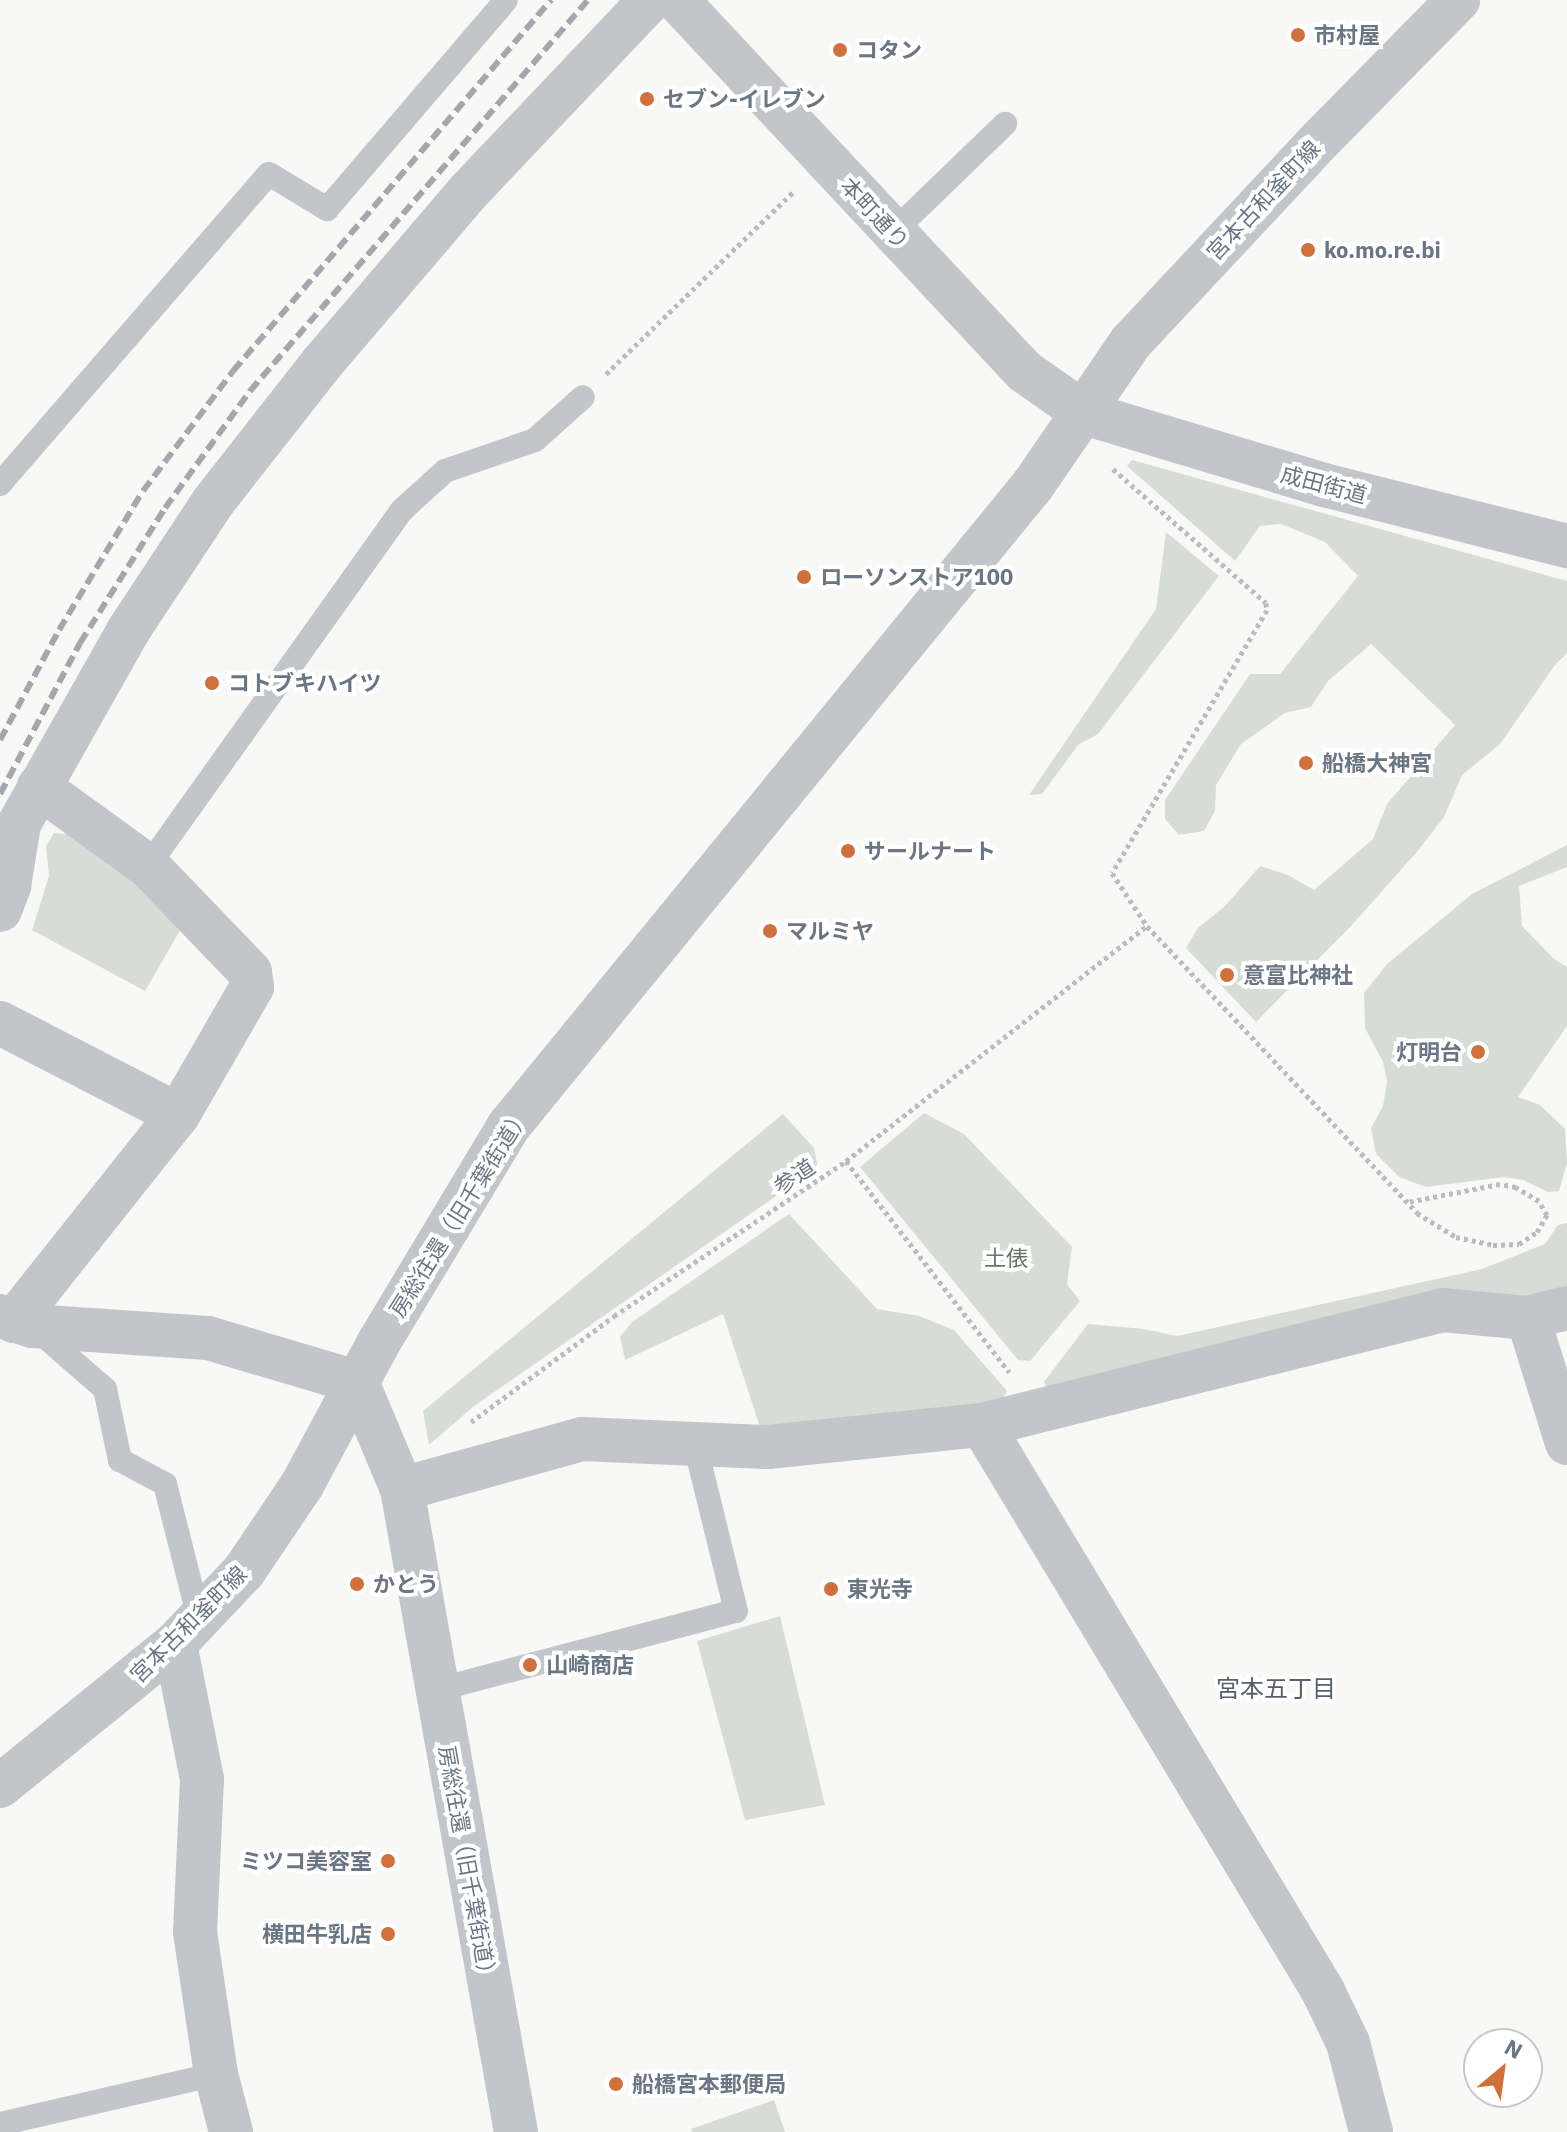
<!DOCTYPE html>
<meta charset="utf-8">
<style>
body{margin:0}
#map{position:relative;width:1567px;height:2132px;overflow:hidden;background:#f8f8f6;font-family:"IBM Plex Sans","Noto Sans JP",sans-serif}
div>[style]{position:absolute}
.green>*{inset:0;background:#d7ddd6}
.path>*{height:5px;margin-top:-2.5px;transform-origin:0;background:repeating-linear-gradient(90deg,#babcbf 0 4px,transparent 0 8px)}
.service>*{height:24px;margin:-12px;padding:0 12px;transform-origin:12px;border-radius:12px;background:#c2c5c9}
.minor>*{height:44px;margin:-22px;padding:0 22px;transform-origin:22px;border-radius:22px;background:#c2c5c9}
.tertiary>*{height:44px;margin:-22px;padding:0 22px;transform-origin:22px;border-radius:22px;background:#c2c5c9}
.rail>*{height:6px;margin-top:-3px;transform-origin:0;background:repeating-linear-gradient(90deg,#a4a8ae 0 12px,transparent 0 18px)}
.dots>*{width:22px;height:22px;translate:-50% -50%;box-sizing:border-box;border:4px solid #fff;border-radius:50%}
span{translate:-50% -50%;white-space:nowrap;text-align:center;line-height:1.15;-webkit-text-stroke:8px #fff;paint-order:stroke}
.poi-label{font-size:22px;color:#6a7684;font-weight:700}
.left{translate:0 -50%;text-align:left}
.right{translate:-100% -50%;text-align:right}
.street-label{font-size:22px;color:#6a7684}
.park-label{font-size:22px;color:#667765}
.neighbourhood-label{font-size:24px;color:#57606a}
.north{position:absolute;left:1463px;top:2028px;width:80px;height:80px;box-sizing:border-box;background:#fff;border:2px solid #c3c8ce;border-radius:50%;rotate:29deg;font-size:22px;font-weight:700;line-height:32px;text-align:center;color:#6a7684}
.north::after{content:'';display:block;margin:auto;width:28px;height:36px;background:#d2703c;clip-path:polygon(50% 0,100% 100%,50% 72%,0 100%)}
</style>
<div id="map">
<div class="green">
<i style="clip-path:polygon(1132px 460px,1567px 581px,1567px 653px,1555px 665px,1500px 744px,1462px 775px,1444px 817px,1416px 853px,1351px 926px,1256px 1022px,1186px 948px,1198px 928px,1225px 906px,1260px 866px,1288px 875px,1314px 890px,1373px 839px,1387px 804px,1455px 725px,1371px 644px,1328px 681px,1311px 707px,1285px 713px,1241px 744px,1216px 785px,1215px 811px,1204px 831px,1179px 835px,1165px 819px,1165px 800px,1250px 674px,1280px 674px,1358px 576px,1325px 542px,1281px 524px,1260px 526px,1235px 561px,1127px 466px)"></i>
<i style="clip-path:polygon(1166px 532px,1219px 576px,1098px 734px,1078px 745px,1042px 794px,1029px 795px,1156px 609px)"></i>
<i style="clip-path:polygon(54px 833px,75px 835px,185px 922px,145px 991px,32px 930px,49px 876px,46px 846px)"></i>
<i style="clip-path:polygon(1567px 845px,1567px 867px,1519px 886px,1522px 926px,1554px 959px,1567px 967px,1567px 1026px,1518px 1097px,1540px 1105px,1565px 1129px,1567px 1163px,1559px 1191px,1548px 1192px,1523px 1180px,1504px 1177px,1426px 1187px,1399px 1177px,1376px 1154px,1371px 1128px,1383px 1106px,1387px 1082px,1383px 1062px,1365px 1028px,1364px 993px,1387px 964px,1472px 894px)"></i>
<i style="clip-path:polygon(924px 1113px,964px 1134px,1072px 1247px,1067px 1284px,1080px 1301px,1030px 1361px,1018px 1360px,860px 1167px)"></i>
<i style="clip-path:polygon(783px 1114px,814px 1148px,818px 1167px,474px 1406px,429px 1445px,423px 1411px)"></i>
<i style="clip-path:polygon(789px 1214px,877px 1309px,919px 1316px,954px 1330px,1007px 1391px,1000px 1405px,761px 1430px,723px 1314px,625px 1360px,620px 1337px,632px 1322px)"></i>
<i style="clip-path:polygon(1567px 1223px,1567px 1295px,1049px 1393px,1044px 1382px,1088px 1324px,1144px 1329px,1177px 1336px,1482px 1269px,1545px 1244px,1558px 1225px)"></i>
<i style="clip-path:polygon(780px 1616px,825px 1805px,745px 1820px,697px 1641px)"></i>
<i style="clip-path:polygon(774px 2100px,785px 2132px,692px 2132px,691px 2129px)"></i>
</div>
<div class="path">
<i style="left:606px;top:374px;width:262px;rotate:-44.2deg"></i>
<i style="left:1113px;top:469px;width:203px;rotate:41.2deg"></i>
<i style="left:1266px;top:603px;width:7px;rotate:82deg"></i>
<i style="left:1267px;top:610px;width:305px;rotate:120.5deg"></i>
<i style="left:1112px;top:873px;width:64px;rotate:56.6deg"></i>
<i style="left:1147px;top:926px;width:394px;rotate:46.7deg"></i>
<i style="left:1417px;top:1213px;width:46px;rotate:31.6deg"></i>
<i style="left:1456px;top:1237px;width:38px;rotate:12deg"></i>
<i style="left:1493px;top:1245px;width:26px;rotate:-2deg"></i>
<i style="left:1519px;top:1244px;width:22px;rotate:-34deg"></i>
<i style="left:1537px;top:1232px;width:20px;rotate:-60deg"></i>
<i style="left:1547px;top:1215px;width:16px;rotate:-120deg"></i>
<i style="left:1539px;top:1201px;width:27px;rotate:-149deg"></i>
<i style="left:1516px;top:1187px;width:16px;rotate:-169deg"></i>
<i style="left:1500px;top:1184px;width:95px;rotate:169deg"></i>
<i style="left:846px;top:1161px;width:267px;rotate:52.3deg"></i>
<i style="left:471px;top:1422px;width:178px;rotate:-36.5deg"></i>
<i style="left:614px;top:1316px;width:279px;rotate:-33.7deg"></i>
<i style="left:846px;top:1161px;width:382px;rotate:-38deg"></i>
</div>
<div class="service">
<i style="left:893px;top:232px;width:156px;rotate:-44deg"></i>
<i style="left:0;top:484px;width:410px;rotate:-49.1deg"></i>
<i style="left:269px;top:174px;width:68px;rotate:31.1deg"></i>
<i style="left:327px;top:209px;width:275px;rotate:-49.4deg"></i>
<i style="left:148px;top:866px;width:437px;rotate:-54.5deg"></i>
<i style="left:402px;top:510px;width:58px;rotate:-42.2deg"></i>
<i style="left:445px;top:471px;width:95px;rotate:-19deg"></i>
<i style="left:535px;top:440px;width:64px;rotate:-41.9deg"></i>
<i style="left:36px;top:1329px;width:91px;rotate:41deg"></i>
<i style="left:105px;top:1389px;width:73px;rotate:78.1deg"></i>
<i style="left:120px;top:1460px;width:51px;rotate:28.1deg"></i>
<i style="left:165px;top:1484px;width:138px;rotate:75.8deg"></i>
<i style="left:436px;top:1690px;width:310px;rotate:-14.8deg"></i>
<i style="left:736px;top:1611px;width:172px;rotate:-103.8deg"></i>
<i style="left:0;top:2124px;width:222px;rotate:-13deg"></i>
</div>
<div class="minor">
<i style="left:0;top:910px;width:26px;rotate:-69deg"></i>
<i style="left:9px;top:886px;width:63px;rotate:-80.8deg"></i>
<i style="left:19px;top:824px;width:222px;rotate:-60.5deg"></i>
<i style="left:128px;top:631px;width:154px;rotate:-56.6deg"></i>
<i style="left:213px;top:502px;width:177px;rotate:-51.9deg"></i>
<i style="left:322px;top:363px;width:226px;rotate:-49.5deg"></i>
<i style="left:469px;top:191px;width:263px;rotate:-46.5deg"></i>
<i style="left:0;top:1023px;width:200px;rotate:27.3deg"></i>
<i style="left:0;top:1316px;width:34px;rotate:17deg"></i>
<i style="left:32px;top:1326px;width:176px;rotate:3.9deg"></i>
<i style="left:208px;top:1338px;width:155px;rotate:16.5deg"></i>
<i style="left:1528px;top:1318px;width:131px;rotate:72.7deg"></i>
<i style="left:14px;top:1321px;width:263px;rotate:-51.5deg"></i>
<i style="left:178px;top:1115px;width:148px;rotate:-60deg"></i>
<i style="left:252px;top:987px;width:15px;rotate:-98deg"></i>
<i style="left:250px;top:972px;width:147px;rotate:-133.9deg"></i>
<i style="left:148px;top:866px;width:135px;rotate:-144.1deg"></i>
<i style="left:982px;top:1425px;width:661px;rotate:58.93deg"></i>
<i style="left:1323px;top:1991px;width:58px;rotate:64.3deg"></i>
<i style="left:1348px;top:2043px;width:92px;rotate:75.5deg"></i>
<i style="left:402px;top:1489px;width:187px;rotate:-15.5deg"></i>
<i style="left:582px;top:1439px;width:186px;rotate:2.5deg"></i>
<i style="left:768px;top:1447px;width:215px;rotate:-5.9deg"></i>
<i style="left:982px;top:1425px;width:475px;rotate:-14deg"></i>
<i style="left:1443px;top:1310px;width:85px;rotate:5.4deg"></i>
<i style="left:1528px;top:1318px;width:40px;rotate:-14.4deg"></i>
<i style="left:175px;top:1644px;width:138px;rotate:78.7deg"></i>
<i style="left:202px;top:1779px;width:153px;rotate:92.6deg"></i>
<i style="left:195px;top:1932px;width:144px;rotate:81.6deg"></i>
<i style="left:216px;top:2074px;width:60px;rotate:75.5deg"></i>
</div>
<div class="tertiary">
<i style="left:677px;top:0;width:508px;rotate:46.91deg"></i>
<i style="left:1024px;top:371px;width:73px;rotate:35deg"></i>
<i style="left:1084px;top:413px;width:251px;rotate:16.7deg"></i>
<i style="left:1324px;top:485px;width:251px;rotate:14.1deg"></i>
<i style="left:357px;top:1382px;width:116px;rotate:67.2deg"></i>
<i style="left:402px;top:1489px;width:653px;rotate:79.95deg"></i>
<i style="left:0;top:1786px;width:225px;rotate:-39.1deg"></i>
<i style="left:175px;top:1644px;width:100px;rotate:-46.6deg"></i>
<i style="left:244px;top:1571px;width:104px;rotate:-56deg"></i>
<i style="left:302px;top:1485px;width:162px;rotate:-61.7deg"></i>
<i style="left:379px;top:1342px;width:251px;rotate:-59deg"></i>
<i style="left:508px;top:1127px;width:829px;rotate:-50.73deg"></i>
<i style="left:1033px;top:485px;width:173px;rotate:-55.6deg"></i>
<i style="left:1131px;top:342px;width:279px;rotate:-46.9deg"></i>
<i style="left:1322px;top:138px;width:194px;rotate:-45.4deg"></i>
</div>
<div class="rail">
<i style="left:0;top:740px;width:125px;rotate:-61.8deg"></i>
<i style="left:59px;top:630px;width:162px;rotate:-58.9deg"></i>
<i style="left:143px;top:491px;width:150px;rotate:-53.1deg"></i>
<i style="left:233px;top:371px;width:489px;rotate:-49.4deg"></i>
<i style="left:0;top:794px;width:171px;rotate:-62.1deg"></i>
<i style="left:80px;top:643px;width:160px;rotate:-57.8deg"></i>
<i style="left:165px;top:508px;width:145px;rotate:-54deg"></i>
<i style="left:250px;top:391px;width:517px;rotate:-49.16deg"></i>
</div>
<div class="dots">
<i style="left:1298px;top:35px;background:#d2703c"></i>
<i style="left:840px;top:50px;background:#d2703c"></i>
<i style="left:647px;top:99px;background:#d2703c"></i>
<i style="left:1308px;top:250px;background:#d2703c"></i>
<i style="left:804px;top:577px;background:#d2703c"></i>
<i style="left:212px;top:683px;background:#d2703c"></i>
<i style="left:1306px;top:763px;background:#d2703c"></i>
<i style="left:848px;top:851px;background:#d2703c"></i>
<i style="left:770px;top:931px;background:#d2703c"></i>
<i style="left:1227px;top:975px;background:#d2703c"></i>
<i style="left:1478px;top:1052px;background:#d2703c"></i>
<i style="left:357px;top:1584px;background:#d2703c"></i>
<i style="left:831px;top:1589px;background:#d2703c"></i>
<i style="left:530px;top:1665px;background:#d2703c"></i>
<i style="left:388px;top:1861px;background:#d2703c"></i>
<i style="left:388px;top:1934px;background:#d2703c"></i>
<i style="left:616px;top:2084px;background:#d2703c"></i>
</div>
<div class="poi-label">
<span class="left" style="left:1314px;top:35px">市村屋</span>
<span class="left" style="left:856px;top:50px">コタン</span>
<span class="left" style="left:663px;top:99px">セブン-イレブン</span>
<span class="left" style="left:1324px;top:250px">ko.mo.re.bi</span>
<span class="left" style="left:820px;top:577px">ローソンストア100</span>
<span class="left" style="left:228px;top:683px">コトブキハイツ</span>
<span class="left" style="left:1322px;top:763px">船橋大神宮</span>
<span class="left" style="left:864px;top:851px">サールナート</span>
<span class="left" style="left:786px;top:931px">マルミヤ</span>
<span class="left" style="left:1243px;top:975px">意富比神社</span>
<span class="right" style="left:1462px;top:1052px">灯明台</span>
<span class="left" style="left:373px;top:1584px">かとう</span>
<span class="left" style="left:847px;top:1589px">東光寺</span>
<span class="left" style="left:546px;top:1665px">山崎商店</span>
<span class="right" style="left:372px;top:1861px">ミツコ美容室</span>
<span class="right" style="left:372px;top:1934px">横田牛乳店</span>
<span class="left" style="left:632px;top:2084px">船橋宮本郵便局</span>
</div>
<div class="street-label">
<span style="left:1263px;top:200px;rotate:-47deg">宮本古和釜町線</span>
<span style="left:875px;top:213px;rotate:47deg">本町通り</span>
<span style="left:1324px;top:484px;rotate:15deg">成田街道</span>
<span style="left:794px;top:1176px;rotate:-34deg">参道</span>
<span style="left:459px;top:1212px;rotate:-58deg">房総往還（旧千葉街道）</span>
<span style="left:188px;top:1624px;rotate:-45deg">宮本古和釜町線</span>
<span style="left:468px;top:1865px;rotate:80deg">房総往還（旧千葉街道）</span>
</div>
<div class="park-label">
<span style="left:1006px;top:1258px">土俵</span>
</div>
<div class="neighbourhood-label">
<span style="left:1276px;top:1689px">宮本五丁目</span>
</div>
<div class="north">N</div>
</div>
